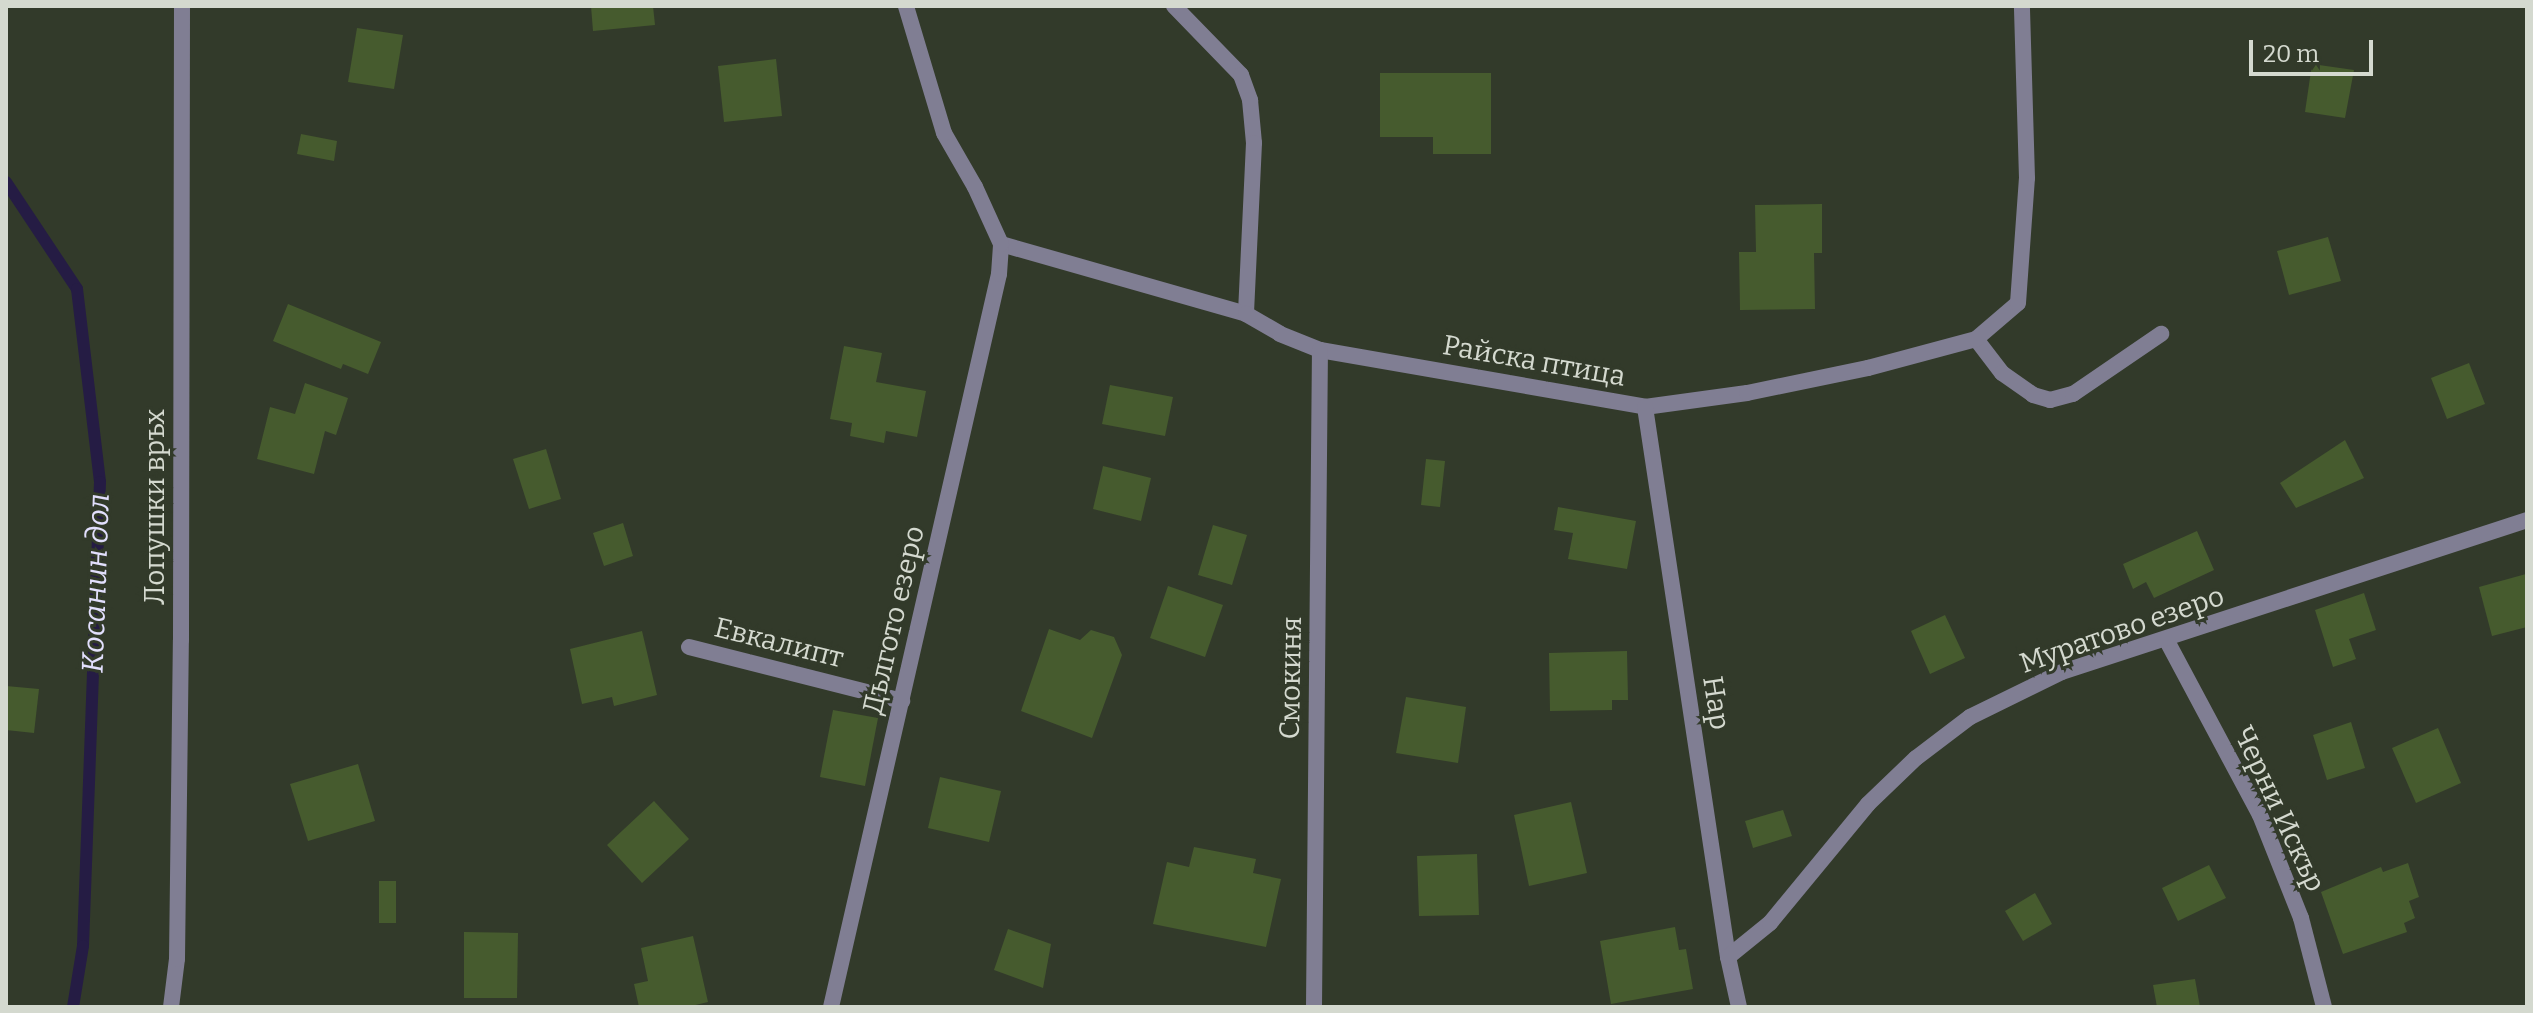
<!DOCTYPE html>
<meta charset="utf-8">
<style>
body{margin:0}
#map{position:relative;width:2533px;height:1013px;overflow:hidden;background:#323a2a;font-family:Bitter,serif}
div>[style]{position:absolute}
.stream>*{height:12px;margin:-6px;padding:0 6px;transform-origin:6px;border-radius:6px;background:#251c44}
.building>*{inset:0;background:#465b2e}
.lane>*{height:16px;margin:-8px;padding:0 8px;transform-origin:8px;border-radius:8px;background:#807e93}
.street>*{height:16px;margin:-8px;padding:0 8px;transform-origin:8px;border-radius:8px;background:#807e93}
span{translate:-50% -50%;white-space:nowrap;text-align:center;line-height:1.15;-webkit-text-stroke:6px #323a2a;paint-order:stroke}
.street-label{font-size:28px;color:#d4d9cf}
.water-label{font-size:30px;color:#e2dffd;font-style:italic}
.frame{position:absolute;inset:0;border:8px solid #d4d9cf;pointer-events:none}
.scale{position:absolute;left:2249px;top:40px;width:124px;height:36px;box-sizing:border-box;border:4px solid #d4d9cf;border-top:0;padding-left:10px;font-size:24px;line-height:28px;white-space:nowrap;color:#d4d9cf;-webkit-text-stroke:6px #323a2a;paint-order:stroke}
</style>
<div id="map">
<div class="stream">
<i style="left:6px;top:182px;width:128px;rotate:56.4deg"></i>
<i style="left:77px;top:289px;width:194px;rotate:83.2deg"></i>
<i style="left:100px;top:482px;width:464px;rotate:92.1deg"></i>
<i style="left:83px;top:946px;width:62px;rotate:99.3deg"></i>
</div>
<div class="building">
<i style="clip-path:polygon(591px 6px,653px 6px,655px 25px,593px 31px)"></i>
<i style="clip-path:polygon(357px 28px,403px 35px,394px 89px,348px 82px)"></i>
<i style="clip-path:polygon(776px 59px,782px 116px,724px 122px,718px 66px)"></i>
<i style="clip-path:polygon(2312px 64px,2354px 70px,2345px 118px,2305px 112px)"></i>
<i style="clip-path:polygon(1380px 73px,1491px 73px,1491px 154px,1433px 154px,1433px 137px,1380px 137px)"></i>
<i style="clip-path:polygon(301px 134px,337px 141px,334px 161px,297px 154px)"></i>
<i style="clip-path:polygon(1822px 204px,1822px 253px,1814px 253px,1815px 309px,1740px 310px,1739px 252px,1756px 252px,1755px 205px)"></i>
<i style="clip-path:polygon(2328px 237px,2341px 281px,2289px 295px,2277px 251px)"></i>
<i style="clip-path:polygon(288px 304px,381px 342px,368px 374px,343px 364px,341px 369px,273px 341px)"></i>
<i style="clip-path:polygon(844px 346px,882px 353px,876px 382px,926px 391px,917px 437px,886px 431px,884px 443px,850px 436px,852px 423px,830px 419px)"></i>
<i style="clip-path:polygon(2469px 363px,2485px 404px,2447px 419px,2431px 378px)"></i>
<i style="clip-path:polygon(305px 383px,348px 398px,336px 435px,325px 431px,314px 474px,257px 459px,270px 407px,295px 414px)"></i>
<i style="clip-path:polygon(1110px 385px,1173px 397px,1165px 436px,1102px 424px)"></i>
<i style="clip-path:polygon(2345px 440px,2364px 478px,2296px 508px,2280px 483px)"></i>
<i style="clip-path:polygon(546px 449px,561px 499px,529px 509px,513px 459px)"></i>
<i style="clip-path:polygon(1426px 459px,1445px 461px,1440px 507px,1421px 505px)"></i>
<i style="clip-path:polygon(1103px 466px,1151px 478px,1141px 521px,1093px 509px)"></i>
<i style="clip-path:polygon(1558px 507px,1636px 521px,1627px 569px,1568px 559px,1573px 533px,1554px 530px)"></i>
<i style="clip-path:polygon(623px 523px,633px 556px,604px 566px,593px 533px)"></i>
<i style="clip-path:polygon(1213px 525px,1247px 535px,1232px 585px,1198px 575px)"></i>
<i style="clip-path:polygon(2197px 531px,2214px 570px,2154px 598px,2146px 582px,2133px 589px,2123px 564px)"></i>
<i style="clip-path:polygon(2526px 574px,2527px 627px,2492px 636px,2479px 587px)"></i>
<i style="clip-path:polygon(1168px 586px,1223px 605px,1205px 657px,1150px 638px)"></i>
<i style="clip-path:polygon(2364px 593px,2376px 630px,2349px 639px,2356px 659px,2333px 667px,2315px 610px)"></i>
<i style="clip-path:polygon(1945px 615px,1965px 658px,1930px 674px,1911px 631px)"></i>
<i style="clip-path:polygon(1049px 629px,1080px 640px,1091px 630px,1114px 637px,1122px 655px,1092px 738px,1021px 711px)"></i>
<i style="clip-path:polygon(642px 631px,657px 695px,614px 706px,612px 697px,582px 704px,570px 649px)"></i>
<i style="clip-path:polygon(1627px 651px,1628px 700px,1612px 700px,1612px 710px,1550px 711px,1549px 653px)"></i>
<i style="clip-path:polygon(6px 686px,39px 689px,34px 733px,6px 730px)"></i>
<i style="clip-path:polygon(1406px 697px,1466px 707px,1458px 763px,1396px 753px)"></i>
<i style="clip-path:polygon(833px 710px,878px 718px,865px 786px,820px 777px)"></i>
<i style="clip-path:polygon(2351px 722px,2365px 768px,2327px 780px,2313px 735px)"></i>
<i style="clip-path:polygon(2438px 728px,2461px 783px,2416px 803px,2392px 748px)"></i>
<i style="clip-path:polygon(358px 764px,375px 821px,308px 841px,290px 784px)"></i>
<i style="clip-path:polygon(940px 777px,1001px 791px,989px 842px,928px 828px)"></i>
<i style="clip-path:polygon(654px 801px,689px 839px,642px 883px,607px 845px)"></i>
<i style="clip-path:polygon(1571px 802px,1587px 873px,1529px 886px,1514px 815px)"></i>
<i style="clip-path:polygon(1783px 810px,1792px 836px,1753px 848px,1745px 821px)"></i>
<i style="clip-path:polygon(1194px 847px,1256px 859px,1253px 873px,1281px 879px,1266px 947px,1153px 924px,1167px 862px,1189px 867px)"></i>
<i style="clip-path:polygon(1477px 854px,1479px 915px,1419px 916px,1417px 856px)"></i>
<i style="clip-path:polygon(2408px 863px,2419px 897px,2409px 901px,2415px 918px,2404px 923px,2407px 932px,2343px 954px,2321px 892px,2381px 867px,2383px 872px)"></i>
<i style="clip-path:polygon(2209px 865px,2226px 898px,2178px 921px,2162px 888px)"></i>
<i style="clip-path:polygon(379px 881px,396px 881px,396px 923px,379px 923px)"></i>
<i style="clip-path:polygon(2035px 893px,2052px 924px,2023px 941px,2005px 911px)"></i>
<i style="clip-path:polygon(1675px 927px,1679px 950px,1686px 949px,1693px 989px,1611px 1004px,1600px 941px)"></i>
<i style="clip-path:polygon(1008px 929px,1051px 944px,1043px 988px,994px 970px)"></i>
<i style="clip-path:polygon(464px 932px,518px 933px,517px 998px,464px 998px)"></i>
<i style="clip-path:polygon(693px 936px,708px 1002px,687px 1007px,639px 1007px,634px 984px,648px 981px,641px 948px)"></i>
<i style="clip-path:polygon(2195px 979px,2200px 1007px,2157px 1007px,2153px 985px)"></i>
</div>
<div class="lane">
<i style="left:1174px;top:6px;width:96px;rotate:45.8deg"></i>
<i style="left:1241px;top:75px;width:27px;rotate:70deg"></i>
<i style="left:1250px;top:100px;width:43px;rotate:84.7deg"></i>
<i style="left:1254px;top:143px;width:171px;rotate:92.7deg"></i>
<i style="left:1976px;top:339px;width:43px;rotate:52.6deg"></i>
<i style="left:2002px;top:373px;width:38px;rotate:35deg"></i>
<i style="left:2033px;top:395px;width:18px;rotate:16deg"></i>
<i style="left:2050px;top:400px;width:24px;rotate:-15deg"></i>
<i style="left:2073px;top:394px;width:107px;rotate:-34.3deg"></i>
<i style="left:689px;top:647px;width:220px;rotate:14.2deg"></i>
</div>
<div class="street">
<i style="left:1001px;top:244px;width:255px;rotate:15.9deg"></i>
<i style="left:1246px;top:314px;width:39px;rotate:30deg"></i>
<i style="left:1280px;top:334px;width:43px;rotate:21.8deg"></i>
<i style="left:1320px;top:350px;width:330px;rotate:9.9deg"></i>
<i style="left:1645px;top:407px;width:103px;rotate:-7.8deg"></i>
<i style="left:1747px;top:393px;width:124px;rotate:-11.7deg"></i>
<i style="left:1868px;top:368px;width:112px;rotate:-15deg"></i>
<i style="left:1976px;top:339px;width:55px;rotate:-40.6deg"></i>
<i style="left:2018px;top:303px;width:125px;rotate:-85.9deg"></i>
<i style="left:2027px;top:178px;width:172px;rotate:-91.7deg"></i>
<i style="left:1645px;top:407px;width:556px;rotate:81.42deg"></i>
<i style="left:1728px;top:957px;width:51px;rotate:77.6deg"></i>
<i style="left:2167px;top:641px;width:197px;rotate:61.9deg"></i>
<i style="left:2260px;top:815px;width:111px;rotate:68.3deg"></i>
<i style="left:2301px;top:918px;width:92px;rotate:75.5deg"></i>
<i style="left:1728px;top:957px;width:54px;rotate:-39deg"></i>
<i style="left:1770px;top:923px;width:154px;rotate:-50.5deg"></i>
<i style="left:1868px;top:804px;width:66px;rotate:-43.8deg"></i>
<i style="left:1916px;top:758px;width:68px;rotate:-37.2deg"></i>
<i style="left:1970px;top:717px;width:102px;rotate:-26.1deg"></i>
<i style="left:2062px;top:672px;width:489px;rotate:-18.1deg"></i>
<i style="left:171px;top:1007px;width:48px;rotate:-82.9deg"></i>
<i style="left:177px;top:959px;width:319px;rotate:-89.3deg"></i>
<i style="left:181px;top:640px;width:634px;rotate:-89.91deg"></i>
<i style="left:831px;top:1007px;width:752px;rotate:-77.09deg"></i>
<i style="left:999px;top:274px;width:30px;rotate:-86deg"></i>
<i style="left:1001px;top:244px;width:63px;rotate:-114.5deg"></i>
<i style="left:975px;top:187px;width:62px;rotate:-119.9deg"></i>
<i style="left:944px;top:133px;width:133px;rotate:-106.7deg"></i>
<i style="left:1314px;top:1007px;width:657px;rotate:-89.48deg"></i>
</div>
<div class="street-label">
<span style="left:1534px;top:361px;rotate:10deg">Райска птица</span>
<span style="left:155px;top:507px;rotate:-90deg">Лопушки връх</span>
<span style="left:894px;top:620px;rotate:-77deg">Дългото езеро</span>
<span style="left:2122px;top:630px;rotate:-19deg">Муратово езеро</span>
<span style="left:779px;top:643px;rotate:14deg">Евкалипт</span>
<span style="left:1291px;top:678px;rotate:-89deg">Смокиня</span>
<span style="left:1716px;top:703px;rotate:81deg">Нар</span>
<span style="left:2279px;top:809px;rotate:65deg">Черни Искър</span>
</div>
<div class="water-label">
<span style="left:96px;top:583px;rotate:-88deg">Косанин дол</span>
</div>
<div class="frame"></div>
<div class="scale">20 m</div>
</div>
